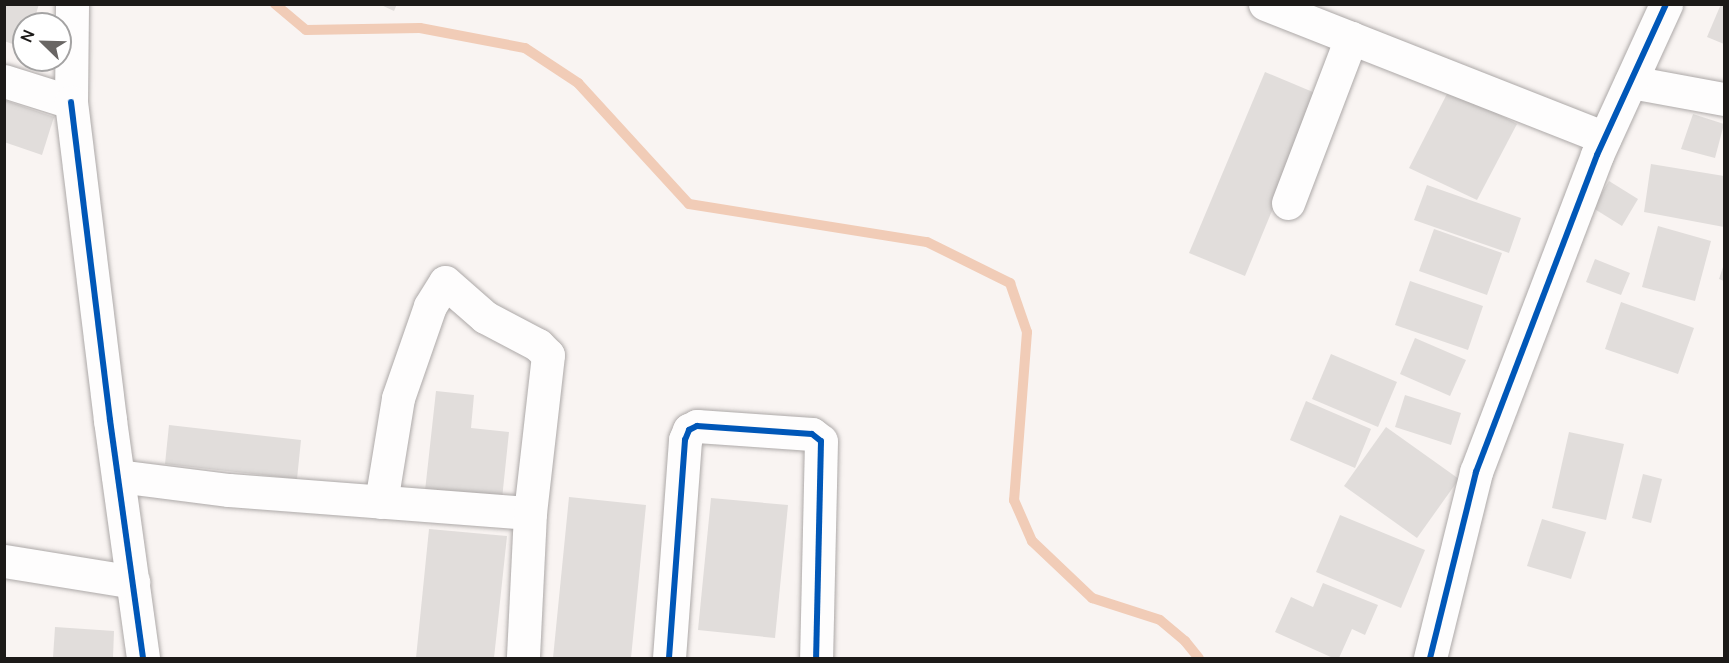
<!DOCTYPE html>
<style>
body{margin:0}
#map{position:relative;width:1729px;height:663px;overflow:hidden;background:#f9f4f2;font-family:Manrope,sans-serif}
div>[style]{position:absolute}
.stream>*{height:10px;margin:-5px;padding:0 5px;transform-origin:5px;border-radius:5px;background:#f1ccb7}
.building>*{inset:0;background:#e1dddb}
.roads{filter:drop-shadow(0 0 2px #ada9a8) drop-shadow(0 0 2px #ada9a8)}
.minor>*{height:33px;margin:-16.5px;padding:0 16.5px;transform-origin:16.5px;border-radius:16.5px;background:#fefdfd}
.cycleway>*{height:6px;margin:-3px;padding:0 3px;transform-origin:3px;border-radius:3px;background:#0057b8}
span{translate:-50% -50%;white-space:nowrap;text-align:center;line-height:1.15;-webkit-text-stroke:5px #fff;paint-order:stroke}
.frame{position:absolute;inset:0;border:6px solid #1c1a18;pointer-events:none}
.north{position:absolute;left:12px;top:12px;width:60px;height:60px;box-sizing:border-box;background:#fff;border:2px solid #a4a3a3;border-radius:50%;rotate:293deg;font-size:16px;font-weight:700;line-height:24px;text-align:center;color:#1c1a18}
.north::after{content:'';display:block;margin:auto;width:21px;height:27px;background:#696664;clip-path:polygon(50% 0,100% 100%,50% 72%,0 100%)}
</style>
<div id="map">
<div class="stream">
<i style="left:275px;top:4px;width:40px;rotate:40deg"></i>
<i style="left:306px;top:30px;width:114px;rotate:-1deg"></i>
<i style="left:420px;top:28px;width:107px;rotate:10.8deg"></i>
<i style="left:525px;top:48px;width:64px;rotate:33.4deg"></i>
<i style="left:578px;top:83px;width:164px;rotate:47.5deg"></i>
<i style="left:689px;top:204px;width:241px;rotate:9.1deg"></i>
<i style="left:927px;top:242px;width:93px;rotate:26.3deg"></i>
<i style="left:1010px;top:283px;width:52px;rotate:70.9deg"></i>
<i style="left:1027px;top:332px;width:169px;rotate:94.4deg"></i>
<i style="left:1014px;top:500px;width:45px;rotate:66.3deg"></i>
<i style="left:1032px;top:541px;width:83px;rotate:43.5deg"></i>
<i style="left:1092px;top:598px;width:71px;rotate:17.9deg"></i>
<i style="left:1160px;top:620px;width:33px;rotate:40deg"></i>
<i style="left:1185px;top:641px;width:22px;rotate:51deg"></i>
</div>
<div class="building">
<i style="clip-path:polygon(4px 4px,39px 4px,33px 24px,24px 24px,24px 48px,4px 41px)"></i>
<i style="clip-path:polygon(379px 4px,397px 4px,394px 11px)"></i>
<i style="clip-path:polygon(1721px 4px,1724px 4px,1724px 44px,1707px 37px)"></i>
<i style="clip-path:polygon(1265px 72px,1320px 95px,1245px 276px,1189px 253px)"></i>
<i style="clip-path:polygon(1450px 88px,1517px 124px,1477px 200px,1409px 168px)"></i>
<i style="clip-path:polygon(4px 100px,54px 117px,42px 155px,4px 142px)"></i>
<i style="clip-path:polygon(1693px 114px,1724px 124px,1715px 158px,1681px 149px)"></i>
<i style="clip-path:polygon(1651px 164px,1724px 176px,1724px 227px,1644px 212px)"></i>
<i style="clip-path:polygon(1609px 181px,1638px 199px,1622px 226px,1593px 208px)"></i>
<i style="clip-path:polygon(1427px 185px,1521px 218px,1509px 253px,1414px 220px)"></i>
<i style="clip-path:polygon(1658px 226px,1711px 241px,1695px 301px,1642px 287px)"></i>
<i style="clip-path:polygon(1434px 229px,1502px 253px,1487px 295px,1419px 271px)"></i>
<i style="clip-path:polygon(1595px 259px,1630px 273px,1621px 295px,1586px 282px)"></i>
<i style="clip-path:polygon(1724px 264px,1724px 281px,1719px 279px)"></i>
<i style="clip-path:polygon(1410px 281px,1483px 306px,1468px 350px,1395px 325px)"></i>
<i style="clip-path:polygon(1621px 302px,1694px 328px,1678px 374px,1605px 349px)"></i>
<i style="clip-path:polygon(1415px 338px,1466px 360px,1450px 396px,1400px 374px)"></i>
<i style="clip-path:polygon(1331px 354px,1397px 382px,1378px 427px,1312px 399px)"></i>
<i style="clip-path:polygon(436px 391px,474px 395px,471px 428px,509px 432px,502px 499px,425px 491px)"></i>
<i style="clip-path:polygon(1405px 395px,1461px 413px,1451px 445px,1395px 427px)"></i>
<i style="clip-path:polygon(1306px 401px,1371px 429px,1355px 468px,1290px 440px)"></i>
<i style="clip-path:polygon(169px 425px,301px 440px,297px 479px,165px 464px)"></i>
<i style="clip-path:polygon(1386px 427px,1459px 479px,1417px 538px,1344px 486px)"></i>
<i style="clip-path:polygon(1569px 432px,1624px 444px,1606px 520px,1552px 508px)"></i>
<i style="clip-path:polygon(1643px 474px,1662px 479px,1651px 523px,1632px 518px)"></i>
<i style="clip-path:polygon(569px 497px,646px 505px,631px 658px,553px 658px)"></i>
<i style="clip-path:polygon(711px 498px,788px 505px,775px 638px,698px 630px)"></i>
<i style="clip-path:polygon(1340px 515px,1425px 550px,1401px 608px,1316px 572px)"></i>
<i style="clip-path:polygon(1542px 519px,1586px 532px,1571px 579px,1527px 566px)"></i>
<i style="clip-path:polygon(429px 529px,507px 536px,494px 658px,416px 658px)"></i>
<i style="clip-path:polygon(1323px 583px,1378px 605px,1365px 635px,1352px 629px,1339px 658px,1333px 658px,1275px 632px,1291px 597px,1313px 607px)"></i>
<i style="clip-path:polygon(55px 627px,114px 631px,113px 658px,53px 658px)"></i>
</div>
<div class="roads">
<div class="minor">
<i style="left:1265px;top:4px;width:365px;rotate:21.5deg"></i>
<i style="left:4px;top:81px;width:70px;rotate:17.4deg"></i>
<i style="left:71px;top:102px;width:98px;rotate:-89.4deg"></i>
<i style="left:1631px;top:82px;width:95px;rotate:10.4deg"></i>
<i style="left:71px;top:102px;width:320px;rotate:83deg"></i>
<i style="left:110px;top:420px;width:240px;rotate:82.1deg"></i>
<i style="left:1288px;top:203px;width:177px;rotate:-69.1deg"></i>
<i style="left:118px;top:476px;width:112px;rotate:7.2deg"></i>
<i style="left:229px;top:490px;width:302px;rotate:4.4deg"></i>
<i style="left:530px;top:513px;width:145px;rotate:92.8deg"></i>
<i style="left:381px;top:502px;width:105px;rotate:-80.7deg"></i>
<i style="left:398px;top:398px;width:97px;rotate:-70.8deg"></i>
<i style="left:430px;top:306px;width:28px;rotate:-58deg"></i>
<i style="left:445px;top:282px;width:53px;rotate:41.2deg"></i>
<i style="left:485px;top:317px;width:60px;rotate:27.8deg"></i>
<i style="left:538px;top:345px;width:14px;rotate:45deg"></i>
<i style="left:548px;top:355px;width:159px;rotate:96.5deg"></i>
<i style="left:4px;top:561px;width:131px;rotate:9.2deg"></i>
<i style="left:669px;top:658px;width:219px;rotate:-85.8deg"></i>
<i style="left:685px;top:440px;width:11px;rotate:-68deg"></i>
<i style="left:689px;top:430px;width:9px;rotate:-27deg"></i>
<i style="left:697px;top:426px;width:115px;rotate:4deg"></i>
<i style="left:812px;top:434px;width:11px;rotate:38deg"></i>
<i style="left:821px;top:441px;width:217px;rotate:91.3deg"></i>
<i style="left:1430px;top:658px;width:192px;rotate:-76.1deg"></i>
<i style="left:1476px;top:472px;width:339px;rotate:-69.1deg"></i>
<i style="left:1597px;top:155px;width:166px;rotate:-65.4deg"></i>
</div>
</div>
<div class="cycleway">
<i style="left:71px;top:102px;width:320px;rotate:83deg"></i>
<i style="left:110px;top:420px;width:240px;rotate:82.1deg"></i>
<i style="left:669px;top:658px;width:219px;rotate:-85.8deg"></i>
<i style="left:685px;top:440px;width:11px;rotate:-68deg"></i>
<i style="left:689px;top:430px;width:9px;rotate:-27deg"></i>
<i style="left:697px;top:426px;width:115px;rotate:4deg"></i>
<i style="left:812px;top:434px;width:11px;rotate:38deg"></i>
<i style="left:821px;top:441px;width:217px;rotate:91.3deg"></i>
<i style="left:1430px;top:658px;width:192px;rotate:-76.1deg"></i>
<i style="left:1476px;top:472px;width:339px;rotate:-69.1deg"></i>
<i style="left:1597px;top:155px;width:166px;rotate:-65.4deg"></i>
</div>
<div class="frame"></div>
<div class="north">N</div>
</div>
